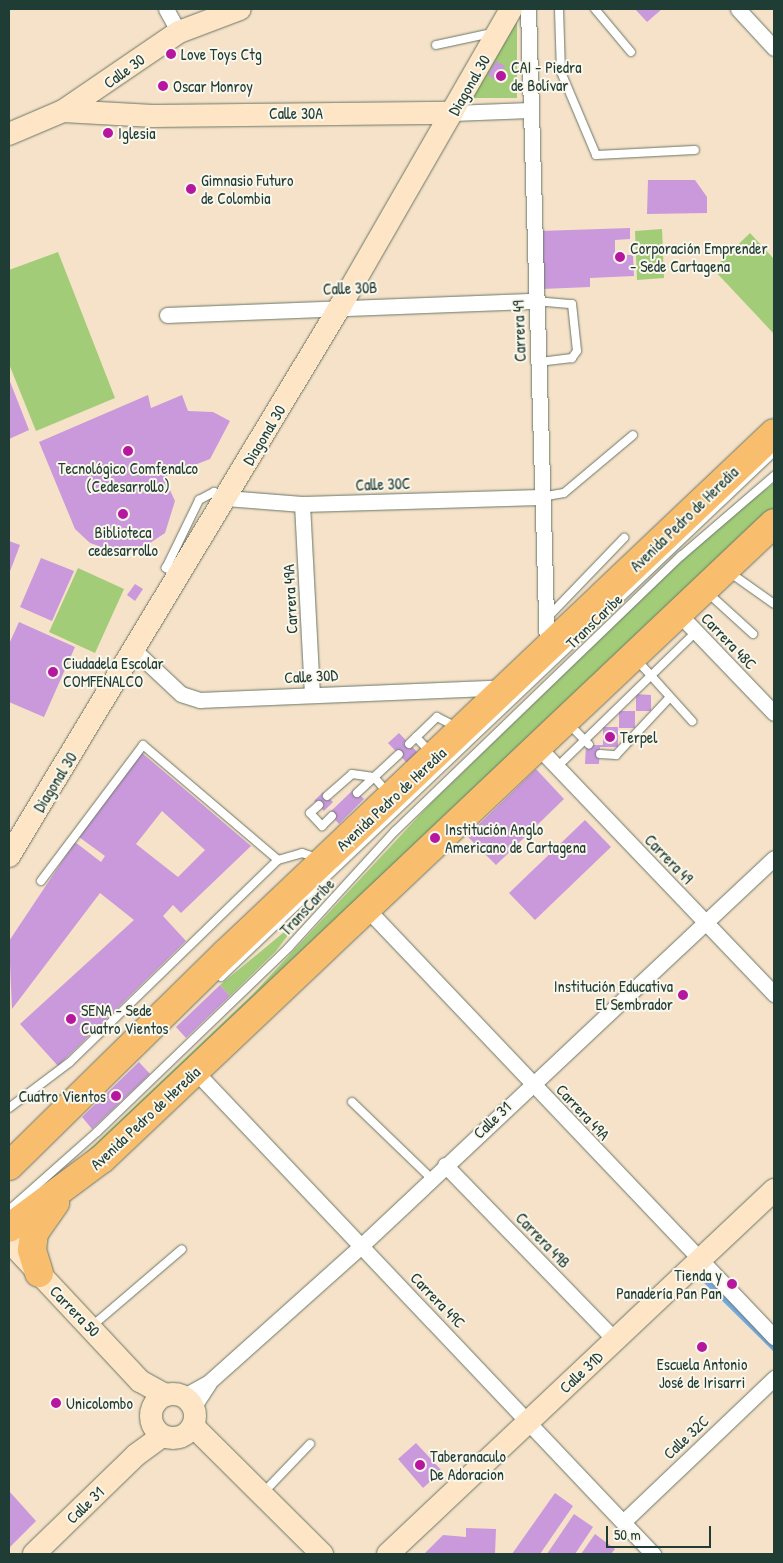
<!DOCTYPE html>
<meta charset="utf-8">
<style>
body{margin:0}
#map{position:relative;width:783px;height:1563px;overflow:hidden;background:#f5e2c8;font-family:"Patrick Hand",sans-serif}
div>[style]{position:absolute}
.green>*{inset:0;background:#a2cc78}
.stream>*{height:4.5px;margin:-2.25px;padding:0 2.25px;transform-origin:2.25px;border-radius:2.25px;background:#73aae1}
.building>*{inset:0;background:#c999dc}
.roads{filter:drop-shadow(0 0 1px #6a7768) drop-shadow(0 0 1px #6a7768)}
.lane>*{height:8px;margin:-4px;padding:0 4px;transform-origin:4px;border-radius:4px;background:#fff}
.street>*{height:15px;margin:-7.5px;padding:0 7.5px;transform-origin:7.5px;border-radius:7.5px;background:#fff}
.secondary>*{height:22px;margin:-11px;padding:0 11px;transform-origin:11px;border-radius:11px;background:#fde5c5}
.secondary>.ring{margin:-11px;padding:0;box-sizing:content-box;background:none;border:22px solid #fde5c5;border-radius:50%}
.highway>*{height:28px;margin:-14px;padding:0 14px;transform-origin:14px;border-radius:14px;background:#f9be6d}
.dots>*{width:14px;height:14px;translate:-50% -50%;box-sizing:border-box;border:2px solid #fbf7ec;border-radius:50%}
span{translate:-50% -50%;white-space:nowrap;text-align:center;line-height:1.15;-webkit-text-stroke:4px #fbf7ec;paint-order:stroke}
.poi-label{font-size:16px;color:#1f3d34}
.left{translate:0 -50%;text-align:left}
.right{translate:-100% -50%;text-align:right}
.street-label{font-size:16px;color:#1f3d34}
.frame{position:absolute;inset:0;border:10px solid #1f3d34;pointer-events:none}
.scale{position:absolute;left:606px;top:1526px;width:105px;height:22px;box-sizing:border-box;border:2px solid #1f3d34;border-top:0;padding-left:6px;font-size:15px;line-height:18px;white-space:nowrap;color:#1f3d34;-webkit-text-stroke:4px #fbf7ec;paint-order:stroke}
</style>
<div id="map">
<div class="green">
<i style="clip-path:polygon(517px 21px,517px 98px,472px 98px)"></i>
<i style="clip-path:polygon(662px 229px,664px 278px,637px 280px,635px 231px)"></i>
<i style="clip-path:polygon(750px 233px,774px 259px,774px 334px,713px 269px)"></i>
<i style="clip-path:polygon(58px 252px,115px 398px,36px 431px,9px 364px,9px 270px)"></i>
<i style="clip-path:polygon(774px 483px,774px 513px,79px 1170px,74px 1164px,253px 994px,431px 803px,713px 530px)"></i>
<i style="clip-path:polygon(78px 568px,124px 589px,95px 653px,49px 632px)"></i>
<i style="clip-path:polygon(301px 918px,276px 951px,230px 996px,220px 985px)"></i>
</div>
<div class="stream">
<i style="left:701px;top:1276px;width:103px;rotate:44.6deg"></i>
</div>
<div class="building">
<i style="clip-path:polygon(635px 9px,662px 9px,647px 22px)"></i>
<i style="clip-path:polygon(496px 61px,505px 66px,497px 81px,488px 75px)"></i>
<i style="clip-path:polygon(648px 180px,695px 180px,707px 197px,707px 213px,647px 214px)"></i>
<i style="clip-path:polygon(630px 228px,630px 239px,615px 240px,615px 255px,633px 255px,634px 276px,590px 278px,590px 287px,542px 289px,540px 231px)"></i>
<i style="clip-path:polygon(9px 379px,29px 430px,9px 439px)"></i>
<i style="clip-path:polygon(148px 395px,151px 408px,182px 395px,188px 411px,213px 412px,230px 421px,210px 459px,164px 477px,175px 501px,165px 533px,138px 551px,110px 554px,110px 550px,90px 543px,75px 529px,39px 442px)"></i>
<i style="clip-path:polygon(9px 541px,20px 545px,9px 574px)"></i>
<i style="clip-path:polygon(41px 558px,74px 571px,52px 621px,20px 607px)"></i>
<i style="clip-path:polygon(135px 584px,143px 589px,135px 601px,127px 595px)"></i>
<i style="clip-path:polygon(19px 622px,75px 647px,44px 717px,9px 702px,9px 644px)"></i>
<i style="clip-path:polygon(636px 694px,651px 695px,651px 711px,636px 711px)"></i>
<i style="clip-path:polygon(619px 711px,635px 711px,635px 728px,619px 728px)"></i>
<i style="clip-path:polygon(603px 727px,618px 727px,618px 747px,600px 747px,599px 764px,585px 764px,586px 745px,603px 745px)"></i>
<i style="clip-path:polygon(399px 733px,419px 754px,408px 764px,388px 743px)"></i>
<i style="clip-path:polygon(evenodd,141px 752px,251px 846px,181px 913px,173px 905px,163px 916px,186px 941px,58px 1066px,20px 1024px,134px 920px,100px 893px,12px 1009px,9px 941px,75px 842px,101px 862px,105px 856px,79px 837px,141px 752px,162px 811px,205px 850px,178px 877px,136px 844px,162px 811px)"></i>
<i style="clip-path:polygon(536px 769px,564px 799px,496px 865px,467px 836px)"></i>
<i style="clip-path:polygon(354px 789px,364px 799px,339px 824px,329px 813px)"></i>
<i style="clip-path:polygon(323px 792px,333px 802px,324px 811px,314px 801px)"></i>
<i style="clip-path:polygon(585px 820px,611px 847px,535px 920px,509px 893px)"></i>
<i style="clip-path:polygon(220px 985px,230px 996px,186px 1038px,176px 1027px)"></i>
<i style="clip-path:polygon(139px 1062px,150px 1074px,92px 1129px,82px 1117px)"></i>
<i style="clip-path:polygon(416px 1443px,442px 1471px,423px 1488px,398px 1459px)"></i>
<i style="clip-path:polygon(9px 1491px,36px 1521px,9px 1548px)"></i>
<i style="clip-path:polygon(555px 1493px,573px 1506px,540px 1554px,512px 1554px)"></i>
<i style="clip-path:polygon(574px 1514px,593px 1527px,575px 1554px,547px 1554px)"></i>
<i style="clip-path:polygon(466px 1528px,496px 1529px,495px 1554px,424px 1554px,443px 1535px,466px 1537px)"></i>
<i style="clip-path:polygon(595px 1534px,615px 1549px,611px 1554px,581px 1554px)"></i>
</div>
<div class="roads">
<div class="lane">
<i style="left:559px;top:9px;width:63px;rotate:88.2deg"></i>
<i style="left:561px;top:72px;width:90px;rotate:67.1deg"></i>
<i style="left:596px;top:155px;width:99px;rotate:-2.9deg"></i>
<i style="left:595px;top:9px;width:56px;rotate:50.1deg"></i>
<i style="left:436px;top:45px;width:57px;rotate:-12.1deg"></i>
<i style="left:535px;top:301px;width:37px;rotate:5deg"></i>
<i style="left:572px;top:304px;width:47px;rotate:83.9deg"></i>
<i style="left:577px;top:351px;width:9px;rotate:126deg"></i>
<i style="left:572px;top:358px;width:34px;rotate:173deg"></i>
<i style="left:541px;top:497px;width:23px;rotate:-10deg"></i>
<i style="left:564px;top:493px;width:90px;rotate:-40deg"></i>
<i style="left:729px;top:572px;width:55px;rotate:35.4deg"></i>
<i style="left:177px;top:574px;width:13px;rotate:-151deg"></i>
<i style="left:166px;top:568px;width:76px;rotate:-64.1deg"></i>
<i style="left:199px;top:500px;width:17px;rotate:-28deg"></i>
<i style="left:214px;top:492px;width:10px;rotate:24deg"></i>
<i style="left:708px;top:593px;width:61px;rotate:42.3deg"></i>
<i style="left:548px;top:617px;width:110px;rotate:-46.1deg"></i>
<i style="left:636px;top:659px;width:84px;rotate:47.9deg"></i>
<i style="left:568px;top:723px;width:30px;rotate:46deg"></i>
<i style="left:416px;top:737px;width:21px;rotate:47deg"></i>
<i style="left:409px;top:744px;width:39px;rotate:-44deg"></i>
<i style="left:437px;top:717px;width:22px;rotate:27deg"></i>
<i style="left:600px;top:754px;width:16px;rotate:4deg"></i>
<i style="left:616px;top:755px;width:79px;rotate:-47deg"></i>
<i style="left:557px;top:767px;width:194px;rotate:-44.2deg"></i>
<i style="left:357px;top:793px;width:57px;rotate:-42.9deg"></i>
<i style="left:327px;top:796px;width:33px;rotate:-41deg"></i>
<i style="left:352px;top:774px;width:22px;rotate:8deg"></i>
<i style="left:374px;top:777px;width:21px;rotate:49deg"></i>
<i style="left:319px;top:805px;width:12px;rotate:138deg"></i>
<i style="left:310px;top:813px;width:18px;rotate:47deg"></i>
<i style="left:322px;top:826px;width:14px;rotate:-45deg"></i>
<i style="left:41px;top:881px;width:170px;rotate:-53.1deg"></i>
<i style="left:143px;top:745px;width:177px;rotate:40.4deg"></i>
<i style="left:221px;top:977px;width:763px;rotate:-43.51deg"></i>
<i style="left:352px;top:1102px;width:110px;rotate:43.9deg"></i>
<i style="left:9px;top:1108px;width:76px;rotate:-37deg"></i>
<i style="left:70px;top:1062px;width:290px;rotate:-44.2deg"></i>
<i style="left:278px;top:860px;width:25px;rotate:-16deg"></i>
<i style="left:302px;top:853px;width:16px;rotate:18deg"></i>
<i style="left:9px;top:1210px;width:118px;rotate:-41.6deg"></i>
<i style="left:97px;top:1132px;width:267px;rotate:-43.9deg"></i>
<i style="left:289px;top:947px;width:157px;rotate:-47.6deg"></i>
<i style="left:395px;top:831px;width:397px;rotate:-43.9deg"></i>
<i style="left:681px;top:556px;width:123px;rotate:-40.7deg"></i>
<i style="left:92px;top:1326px;width:118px;rotate:-40.5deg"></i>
<i style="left:263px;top:1493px;width:68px;rotate:-46.2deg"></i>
</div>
<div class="street">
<i style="left:166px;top:9px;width:26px;rotate:61deg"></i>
<i style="left:528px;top:9px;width:642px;rotate:88.3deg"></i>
<i style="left:738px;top:9px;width:53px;rotate:47.3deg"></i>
<i style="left:452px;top:113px;width:78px;rotate:-2.2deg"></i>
<i style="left:167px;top:315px;width:368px;rotate:-2.2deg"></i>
<i style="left:226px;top:498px;width:76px;rotate:4.5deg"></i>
<i style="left:302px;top:504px;width:239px;rotate:-1.7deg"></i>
<i style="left:302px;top:504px;width:189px;rotate:87deg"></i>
<i style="left:679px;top:614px;width:137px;rotate:46.2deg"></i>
<i style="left:134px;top:650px;width:64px;rotate:43.1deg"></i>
<i style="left:181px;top:694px;width:20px;rotate:18deg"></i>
<i style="left:200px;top:700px;width:305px;rotate:-2.4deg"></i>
<i style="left:538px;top:747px;width:342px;rotate:46.3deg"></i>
<i style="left:367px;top:909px;width:591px;rotate:46.44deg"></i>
<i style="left:195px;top:1071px;width:666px;rotate:46.52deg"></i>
<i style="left:445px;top:1165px;width:244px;rotate:45.8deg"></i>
<i style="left:184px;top:1396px;width:29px;rotate:-29deg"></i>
<i style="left:209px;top:1382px;width:205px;rotate:-41.8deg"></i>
<i style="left:362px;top:1245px;width:565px;rotate:-43.21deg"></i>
<i style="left:194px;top:1406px;width:27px;rotate:-57deg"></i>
<i style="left:623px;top:1522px;width:209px;rotate:-43.6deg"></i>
</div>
<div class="secondary">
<i style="left:63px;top:111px;width:90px;rotate:3.2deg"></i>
<i style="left:153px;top:116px;width:299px;rotate:-0.6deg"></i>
<i style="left:9px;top:134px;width:59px;rotate:-23.1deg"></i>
<i style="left:63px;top:111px;width:140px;rotate:-34.3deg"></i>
<i style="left:179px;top:32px;width:65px;rotate:-20.7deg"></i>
<i style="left:9px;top:856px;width:643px;rotate:-58.93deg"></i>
<i style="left:341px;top:305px;width:341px;rotate:-60.1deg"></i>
<i style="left:9px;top:1241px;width:192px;rotate:46.9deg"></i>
<i style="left:140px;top:1381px;width:29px;rotate:29deg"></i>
<i class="ring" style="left:151px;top:1394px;width:22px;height:22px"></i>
<i style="left:193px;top:1426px;width:182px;rotate:44.8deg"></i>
<i style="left:34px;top:1554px;width:142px;rotate:-44.1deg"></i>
<i style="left:136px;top:1455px;width:32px;rotate:-36deg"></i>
<i style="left:388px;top:1554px;width:531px;rotate:-43.32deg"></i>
</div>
<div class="highway">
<i style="left:9px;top:1166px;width:304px;rotate:-44.5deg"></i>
<i style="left:226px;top:953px;width:755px;rotate:-43.5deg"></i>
<i style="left:9px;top:1228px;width:116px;rotate:-36.6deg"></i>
<i style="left:102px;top:1159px;width:925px;rotate:-43.42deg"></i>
<i style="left:39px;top:1273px;width:24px;rotate:-107deg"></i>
<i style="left:32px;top:1250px;width:17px;rotate:-83deg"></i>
<i style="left:34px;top:1233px;width:37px;rotate:-55deg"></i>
</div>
</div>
<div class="dots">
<i style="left:171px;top:54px;background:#b5179e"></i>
<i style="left:501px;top:76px;background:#b5179e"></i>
<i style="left:163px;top:86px;background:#b5179e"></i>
<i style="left:108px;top:133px;background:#b5179e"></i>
<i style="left:191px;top:189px;background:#b5179e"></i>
<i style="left:620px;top:257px;background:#b5179e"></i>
<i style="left:128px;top:451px;background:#b5179e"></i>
<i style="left:123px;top:514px;background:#b5179e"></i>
<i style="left:53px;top:672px;background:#b5179e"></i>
<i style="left:610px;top:737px;background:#b5179e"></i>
<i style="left:435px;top:838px;background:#b5179e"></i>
<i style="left:683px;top:995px;background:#b5179e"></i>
<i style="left:71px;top:1019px;background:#b5179e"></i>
<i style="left:116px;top:1096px;background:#b5179e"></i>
<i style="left:732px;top:1284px;background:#b5179e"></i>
<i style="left:702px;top:1347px;background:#b5179e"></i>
<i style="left:56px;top:1403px;background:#b5179e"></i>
<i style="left:420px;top:1465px;background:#b5179e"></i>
</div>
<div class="poi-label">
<span class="left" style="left:181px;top:54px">Love Toys Ctg</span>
<span class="left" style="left:511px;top:76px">CAI - Piedra<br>de Bolívar</span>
<span class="left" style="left:173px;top:86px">Oscar Monroy</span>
<span class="left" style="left:118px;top:133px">Iglesia</span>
<span class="left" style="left:201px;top:189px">Gimnasio Futuro<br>de Colombia</span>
<span class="left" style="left:630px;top:257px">Corporación Emprender<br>- Sede Cartagena</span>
<span style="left:128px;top:477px">Tecnológico Comfenalco<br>(Cedesarrollo)</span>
<span style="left:123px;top:541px">Biblioteca<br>cedesarrollo</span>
<span class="left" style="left:63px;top:672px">Ciudadela Escolar<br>COMFENALCO</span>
<span class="left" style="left:620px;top:737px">Terpel</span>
<span class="left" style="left:445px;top:838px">Institución Anglo<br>Americano de Cartagena</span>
<span class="right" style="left:673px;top:995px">Institución Educativa<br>El Sembrador</span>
<span class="left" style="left:81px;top:1019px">SENA - Sede<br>Cuatro Vientos</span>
<span class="right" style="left:106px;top:1096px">Cuatro Vientos</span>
<span class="right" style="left:722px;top:1284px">Tienda y<br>Panadería Pan Pan</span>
<span style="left:702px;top:1373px">Escuela Antonio<br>José de Irisarri</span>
<span class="left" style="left:66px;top:1403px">Unicolombo</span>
<span class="left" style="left:430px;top:1465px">Taberanaculo<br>De Adoracion</span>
</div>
<div class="street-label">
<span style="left:124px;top:71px;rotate:-36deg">Calle 30</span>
<span style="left:469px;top:85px;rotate:-60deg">Diagonal 30</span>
<span style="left:296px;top:113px">Calle 30A</span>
<span style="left:350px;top:288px;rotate:-2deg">Calle 30B</span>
<span style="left:519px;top:331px;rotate:-92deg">Carrera 49</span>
<span style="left:264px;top:435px;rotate:-59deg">Diagonal 30</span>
<span style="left:383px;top:484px;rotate:-2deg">Calle 30C</span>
<span style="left:684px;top:519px;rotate:-44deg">Avenida Pedro de Heredia</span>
<span style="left:290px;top:599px;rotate:-93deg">Carrera 49A</span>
<span style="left:594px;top:621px;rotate:-44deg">TransCaribe</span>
<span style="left:729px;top:641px;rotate:46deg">Carrera 48C</span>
<span style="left:311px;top:676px;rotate:-3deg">Calle 30D</span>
<span style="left:55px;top:782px;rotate:-58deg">Diagonal 30</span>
<span style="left:391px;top:799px;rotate:-43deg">Avenida Pedro de Heredia</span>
<span style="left:669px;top:859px;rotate:46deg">Carrera 49</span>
<span style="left:307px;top:907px;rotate:-47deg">TransCaribe</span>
<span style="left:583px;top:1112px;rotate:47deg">Carrera 49A</span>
<span style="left:145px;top:1118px;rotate:-43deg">Avenida Pedro de Heredia</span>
<span style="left:492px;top:1120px;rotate:-44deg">Calle 31</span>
<span style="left:543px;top:1240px;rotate:46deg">Carrera 49B</span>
<span style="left:438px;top:1300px;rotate:46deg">Carrera 49C</span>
<span style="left:75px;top:1311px;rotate:46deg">Carrera 50</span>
<span style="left:581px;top:1372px;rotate:-43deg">Calle 31D</span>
<span style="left:686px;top:1437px;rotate:-43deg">Calle 32C</span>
<span style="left:85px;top:1505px;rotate:-44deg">Calle 31</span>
</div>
<div class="frame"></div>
<div class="scale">50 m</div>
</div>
